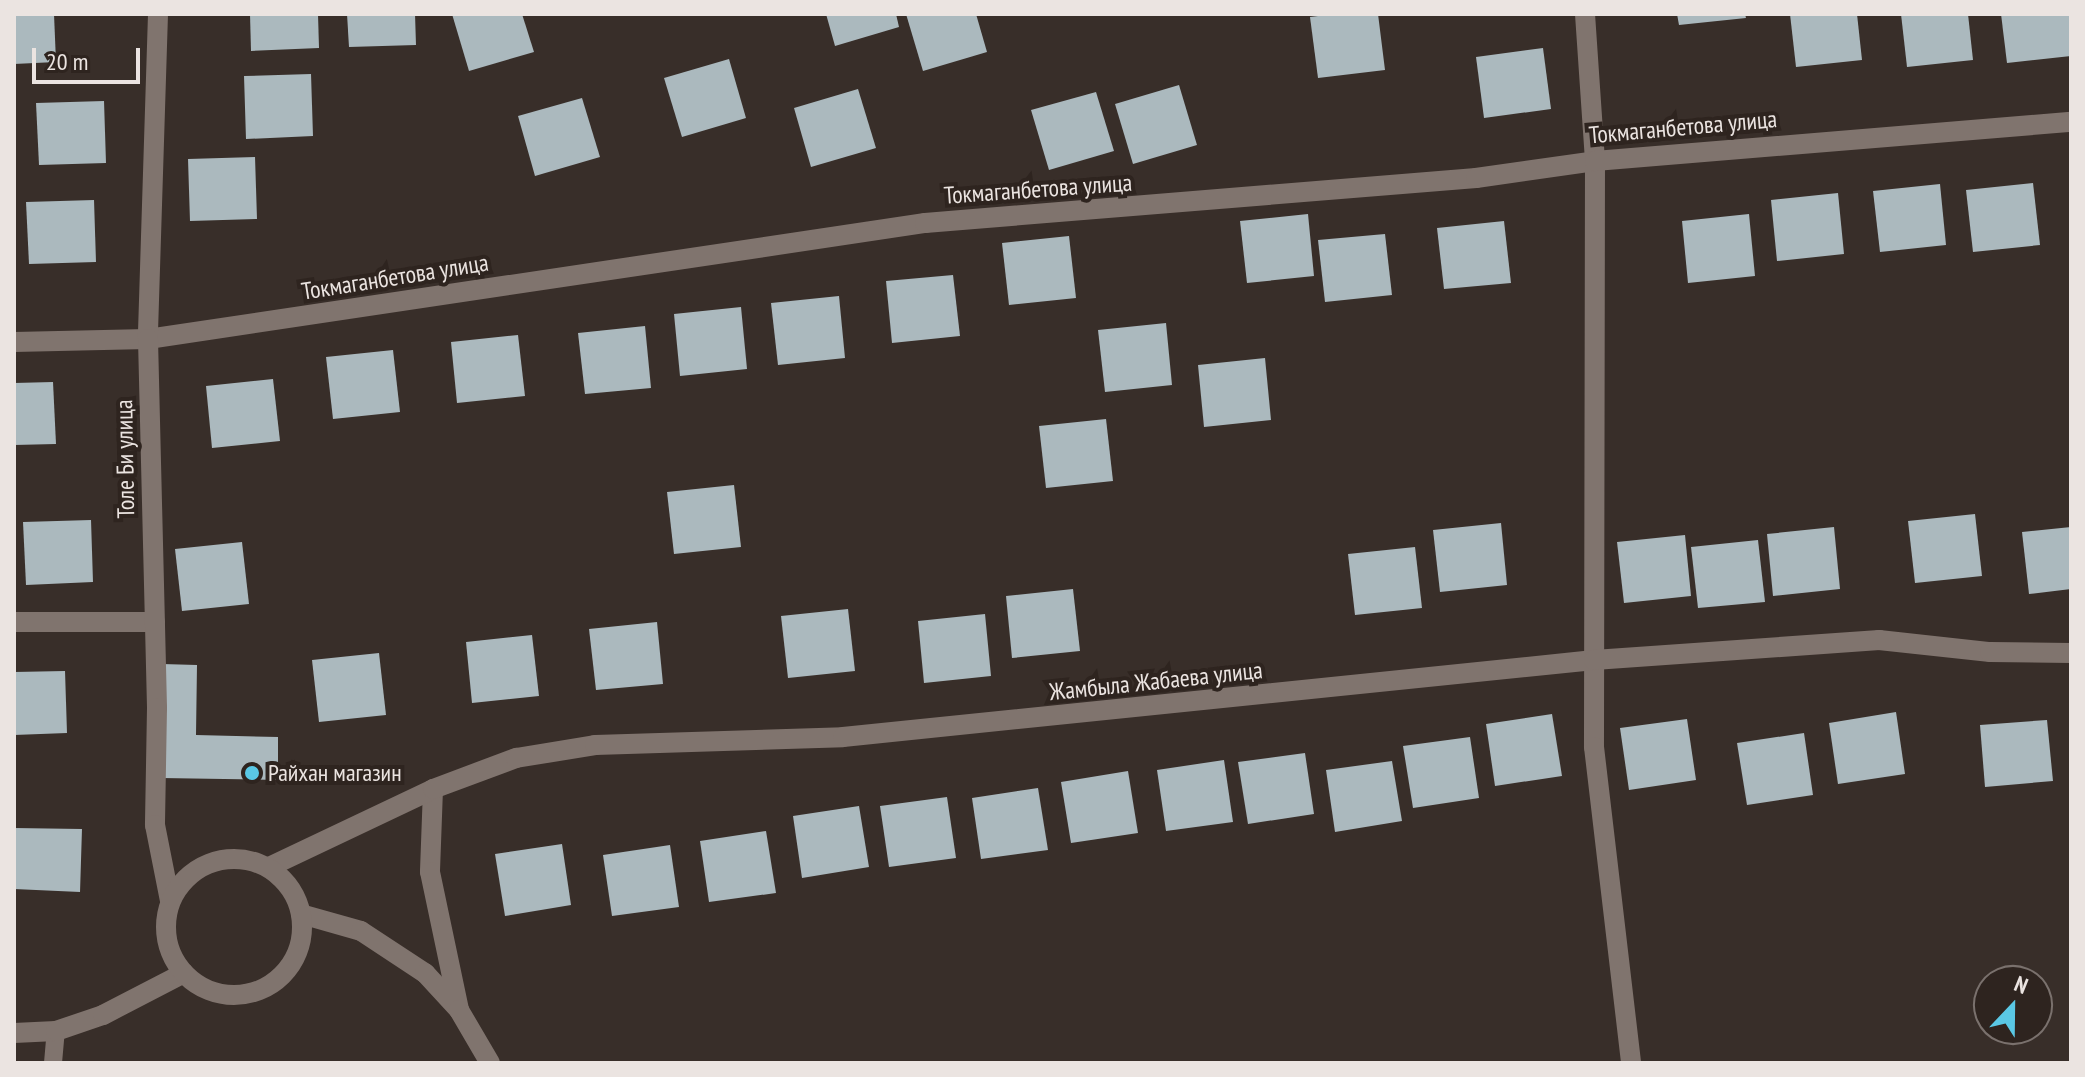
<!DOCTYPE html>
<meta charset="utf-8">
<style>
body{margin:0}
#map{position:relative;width:2085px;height:1077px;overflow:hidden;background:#382e29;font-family:"PT Sans Narrow",sans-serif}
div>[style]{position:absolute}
.building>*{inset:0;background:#abb9be}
.lane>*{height:18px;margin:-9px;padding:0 9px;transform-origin:9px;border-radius:9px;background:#80746e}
.street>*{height:20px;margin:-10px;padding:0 10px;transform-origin:10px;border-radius:10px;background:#80746e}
.secondary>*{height:20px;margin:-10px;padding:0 10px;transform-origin:10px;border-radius:10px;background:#80746e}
.secondary>.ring{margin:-10px;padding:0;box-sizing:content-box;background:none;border:20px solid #80746e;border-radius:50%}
.dots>*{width:22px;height:22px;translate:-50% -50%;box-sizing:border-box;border:4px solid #2e241f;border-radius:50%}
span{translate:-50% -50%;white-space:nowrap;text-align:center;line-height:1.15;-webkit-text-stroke:8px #2e241f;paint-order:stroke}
.street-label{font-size:24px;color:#ebe4e1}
.poi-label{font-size:24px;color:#ebe4e1}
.left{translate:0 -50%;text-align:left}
.frame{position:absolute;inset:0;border:16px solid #ebe4e1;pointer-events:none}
.north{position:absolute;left:1973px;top:965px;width:80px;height:80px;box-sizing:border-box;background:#2e241f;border:2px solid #7a716d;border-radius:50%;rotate:22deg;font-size:22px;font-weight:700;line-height:32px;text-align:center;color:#ebe4e1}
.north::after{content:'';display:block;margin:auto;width:28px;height:36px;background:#5ac8e5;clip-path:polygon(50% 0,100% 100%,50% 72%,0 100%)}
.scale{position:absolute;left:32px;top:48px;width:108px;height:36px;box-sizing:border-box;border:4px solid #ebe4e1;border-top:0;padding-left:10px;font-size:24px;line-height:28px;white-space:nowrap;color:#ebe4e1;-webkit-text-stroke:6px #2e241f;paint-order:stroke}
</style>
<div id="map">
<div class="building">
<i style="clip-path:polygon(14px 14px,54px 14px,56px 62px,14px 64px)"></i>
<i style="clip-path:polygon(250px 14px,318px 14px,319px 48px,251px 51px)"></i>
<i style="clip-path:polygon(347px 14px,415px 14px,416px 45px,349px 47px)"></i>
<i style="clip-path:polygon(452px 14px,522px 14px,534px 52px,469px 71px)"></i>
<i style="clip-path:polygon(826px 14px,896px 14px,899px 27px,835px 46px)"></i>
<i style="clip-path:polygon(906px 14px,976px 14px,987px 52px,923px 71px)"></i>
<i style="clip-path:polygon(1334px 14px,1378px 14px,1385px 70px,1318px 78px,1310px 17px)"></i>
<i style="clip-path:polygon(1677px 14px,1745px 14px,1746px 18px,1679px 25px)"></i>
<i style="clip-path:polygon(1790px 14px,1857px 14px,1862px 60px,1796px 67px)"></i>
<i style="clip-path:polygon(1901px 14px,1968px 14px,1973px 60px,1907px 67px)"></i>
<i style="clip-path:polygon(2001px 14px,2069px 14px,2071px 56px,2007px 63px)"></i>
<i style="clip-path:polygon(1543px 48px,1551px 109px,1484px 118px,1476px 57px)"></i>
<i style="clip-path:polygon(729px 59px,746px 118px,682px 137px,664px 78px)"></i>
<i style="clip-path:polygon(311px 74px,313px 136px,246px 139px,244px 76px)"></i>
<i style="clip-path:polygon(1179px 85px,1197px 145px,1133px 164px,1115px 104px)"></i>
<i style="clip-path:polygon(858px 89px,876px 148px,811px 167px,794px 108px)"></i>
<i style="clip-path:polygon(1096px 92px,1114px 151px,1049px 170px,1031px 110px)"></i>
<i style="clip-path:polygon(582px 98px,600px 157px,535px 176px,518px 116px)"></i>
<i style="clip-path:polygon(104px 101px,106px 163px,39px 165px,36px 103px)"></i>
<i style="clip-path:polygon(255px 157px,257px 219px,190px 221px,188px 159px)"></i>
<i style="clip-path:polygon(2033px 183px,2040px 245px,1973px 252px,1966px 190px)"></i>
<i style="clip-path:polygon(1940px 184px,1946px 245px,1880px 252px,1873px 191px)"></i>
<i style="clip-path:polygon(1838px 193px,1844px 254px,1777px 261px,1771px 200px)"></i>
<i style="clip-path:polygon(94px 200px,96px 262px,29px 264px,26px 202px)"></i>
<i style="clip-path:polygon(1308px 214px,1314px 276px,1247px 283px,1240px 221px)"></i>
<i style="clip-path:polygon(1749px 214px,1755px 276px,1688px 283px,1682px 221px)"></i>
<i style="clip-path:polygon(1504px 221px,1511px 283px,1444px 289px,1437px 228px)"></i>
<i style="clip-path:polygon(1385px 234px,1392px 295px,1325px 302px,1318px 240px)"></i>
<i style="clip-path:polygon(1069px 236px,1076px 298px,1009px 305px,1002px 243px)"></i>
<i style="clip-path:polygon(953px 275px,960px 336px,892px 343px,886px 281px)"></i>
<i style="clip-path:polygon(839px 296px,845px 358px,778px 365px,771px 303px)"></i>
<i style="clip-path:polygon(741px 307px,747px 369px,680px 376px,674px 314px)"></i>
<i style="clip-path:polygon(1166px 323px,1172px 385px,1105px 392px,1098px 330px)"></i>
<i style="clip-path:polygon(645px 326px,651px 388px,585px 394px,578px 333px)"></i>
<i style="clip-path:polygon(518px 335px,525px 396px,457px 403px,451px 342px)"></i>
<i style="clip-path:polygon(393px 350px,400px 412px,333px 419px,326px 357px)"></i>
<i style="clip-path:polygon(1265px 358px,1271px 420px,1204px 427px,1198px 365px)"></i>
<i style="clip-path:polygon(273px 379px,280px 441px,212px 448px,206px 386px)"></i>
<i style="clip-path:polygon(53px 382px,56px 444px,14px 445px,14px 383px)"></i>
<i style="clip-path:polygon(1106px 419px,1113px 481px,1046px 488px,1039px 426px)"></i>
<i style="clip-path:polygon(734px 485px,741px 547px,674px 554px,667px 492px)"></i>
<i style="clip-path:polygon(1975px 514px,1982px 576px,1915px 583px,1908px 521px)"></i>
<i style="clip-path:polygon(91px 520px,93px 582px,26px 585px,23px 522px)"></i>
<i style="clip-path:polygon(1501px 523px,1507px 585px,1440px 592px,1433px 530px)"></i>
<i style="clip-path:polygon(1834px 527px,1840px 589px,1773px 596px,1767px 534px)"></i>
<i style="clip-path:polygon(2071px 527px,2071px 589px,2029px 594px,2022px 532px)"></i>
<i style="clip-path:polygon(1685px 535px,1691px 596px,1624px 603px,1617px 542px)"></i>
<i style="clip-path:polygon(1758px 540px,1765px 602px,1698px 608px,1691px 547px)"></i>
<i style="clip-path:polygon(242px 542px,249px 604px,182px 611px,175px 549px)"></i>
<i style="clip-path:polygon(1415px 547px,1422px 608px,1355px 615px,1348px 554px)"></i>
<i style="clip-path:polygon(1073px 589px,1080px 651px,1012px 658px,1006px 596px)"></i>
<i style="clip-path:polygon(848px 609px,855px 671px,788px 678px,781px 616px)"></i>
<i style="clip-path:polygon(985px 614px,991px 676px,924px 683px,918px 621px)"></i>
<i style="clip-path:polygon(657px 622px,663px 684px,596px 690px,589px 629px)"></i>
<i style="clip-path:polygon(532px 635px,539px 696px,472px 703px,466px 642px)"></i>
<i style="clip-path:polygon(379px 653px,386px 715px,319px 722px,312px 660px)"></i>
<i style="clip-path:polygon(162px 664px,197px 665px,196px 735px,278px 737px,278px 780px,161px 778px)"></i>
<i style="clip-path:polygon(65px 671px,67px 733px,14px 735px,14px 672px)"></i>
<i style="clip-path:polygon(1896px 712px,1905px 774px,1838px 784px,1829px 723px)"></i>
<i style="clip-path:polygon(1552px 714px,1562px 776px,1495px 786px,1486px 724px)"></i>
<i style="clip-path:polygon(1687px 719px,1696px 780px,1629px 790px,1620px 728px)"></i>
<i style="clip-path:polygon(2047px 720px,2053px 781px,1985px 787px,1980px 725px)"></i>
<i style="clip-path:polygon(1804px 733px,1813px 795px,1747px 805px,1737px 743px)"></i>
<i style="clip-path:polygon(1470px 737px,1479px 798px,1413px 808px,1403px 746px)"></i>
<i style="clip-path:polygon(1305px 753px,1314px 814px,1248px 824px,1238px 762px)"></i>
<i style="clip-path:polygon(1224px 760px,1233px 822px,1166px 831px,1157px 770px)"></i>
<i style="clip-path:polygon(1392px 761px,1402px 821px,1335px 832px,1326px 770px)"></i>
<i style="clip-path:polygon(1128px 771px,1138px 833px,1071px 843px,1061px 782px)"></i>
<i style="clip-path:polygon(1038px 788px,1048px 850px,981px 859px,972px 798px)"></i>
<i style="clip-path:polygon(947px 797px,956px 858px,889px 867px,880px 806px)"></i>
<i style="clip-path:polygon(859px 806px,869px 867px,802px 878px,793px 816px)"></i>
<i style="clip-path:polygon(14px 828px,82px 829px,80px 892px,14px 889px)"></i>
<i style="clip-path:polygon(766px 831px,776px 893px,709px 902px,700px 841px)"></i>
<i style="clip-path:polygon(562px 844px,571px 905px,505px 916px,495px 854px)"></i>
<i style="clip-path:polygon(670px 845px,679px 907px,612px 916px,603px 855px)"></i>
</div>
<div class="lane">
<i style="left:53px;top:1063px;width:32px;rotate:-85deg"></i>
</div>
<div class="street">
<i style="left:1585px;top:14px;width:147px;rotate:86.1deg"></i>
<i style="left:1595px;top:161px;width:586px;rotate:90.1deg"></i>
<i style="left:1594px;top:747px;width:318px;rotate:83.3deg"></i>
<i style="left:14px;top:342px;width:134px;rotate:-1.3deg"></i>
<i style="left:148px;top:339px;width:786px;rotate:-8.49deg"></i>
<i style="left:925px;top:223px;width:553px;rotate:-4.67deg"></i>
<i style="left:1476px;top:178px;width:120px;rotate:-8.1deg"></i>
<i style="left:1595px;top:161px;width:478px;rotate:-4.7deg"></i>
<i style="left:14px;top:622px;width:141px"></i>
<i style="left:433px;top:789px;width:83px;rotate:92.1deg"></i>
<i style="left:430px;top:872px;width:141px;rotate:78.1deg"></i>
<i style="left:269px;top:867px;width:182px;rotate:-25.4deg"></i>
<i style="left:433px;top:789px;width:89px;rotate:-20.5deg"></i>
<i style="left:516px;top:758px;width:80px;rotate:-9.3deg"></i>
<i style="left:595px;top:745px;width:248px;rotate:-1.8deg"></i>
<i style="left:843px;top:737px;width:755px;rotate:-5.85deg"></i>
<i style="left:1594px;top:660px;width:286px;rotate:-4deg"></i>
<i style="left:1879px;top:640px;width:112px;rotate:6.2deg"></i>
<i style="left:1990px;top:652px;width:81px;rotate:0.7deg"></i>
<i style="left:301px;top:914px;width:62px;rotate:15.8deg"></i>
<i style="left:361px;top:931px;width:77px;rotate:33.3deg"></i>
<i style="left:425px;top:973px;width:50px;rotate:47.4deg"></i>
<i style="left:459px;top:1010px;width:61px;rotate:59.7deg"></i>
<i style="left:14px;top:1033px;width:42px;rotate:-2.7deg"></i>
<i style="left:56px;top:1031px;width:50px;rotate:-18.8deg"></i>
<i style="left:103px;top:1015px;width:91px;rotate:-27.4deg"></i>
</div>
<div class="secondary">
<i style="left:158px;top:14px;width:325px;rotate:91.8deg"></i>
<i style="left:148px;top:339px;width:369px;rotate:88.6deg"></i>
<i style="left:157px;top:708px;width:117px;rotate:91deg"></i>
<i style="left:155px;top:825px;width:77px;rotate:78.8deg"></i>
<i class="ring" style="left:166px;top:859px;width:116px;height:116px"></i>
</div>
<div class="dots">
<i style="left:252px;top:773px;background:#5ac8e5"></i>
</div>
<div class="street-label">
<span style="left:1683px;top:127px;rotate:-5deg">Токмаганбетова улица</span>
<span style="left:1038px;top:189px;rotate:-4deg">Токмаганбетова улица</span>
<span style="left:395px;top:277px;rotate:-9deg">Токмаганбетова улица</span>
<span style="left:125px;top:459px;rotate:-91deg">Толе Би улица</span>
<span style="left:1156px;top:681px;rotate:-6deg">Жамбыла Жабаева улица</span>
</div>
<div class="poi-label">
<span class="left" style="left:268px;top:773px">Райхан магазин</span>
</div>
<div class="frame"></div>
<div class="north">N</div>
<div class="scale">20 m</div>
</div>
